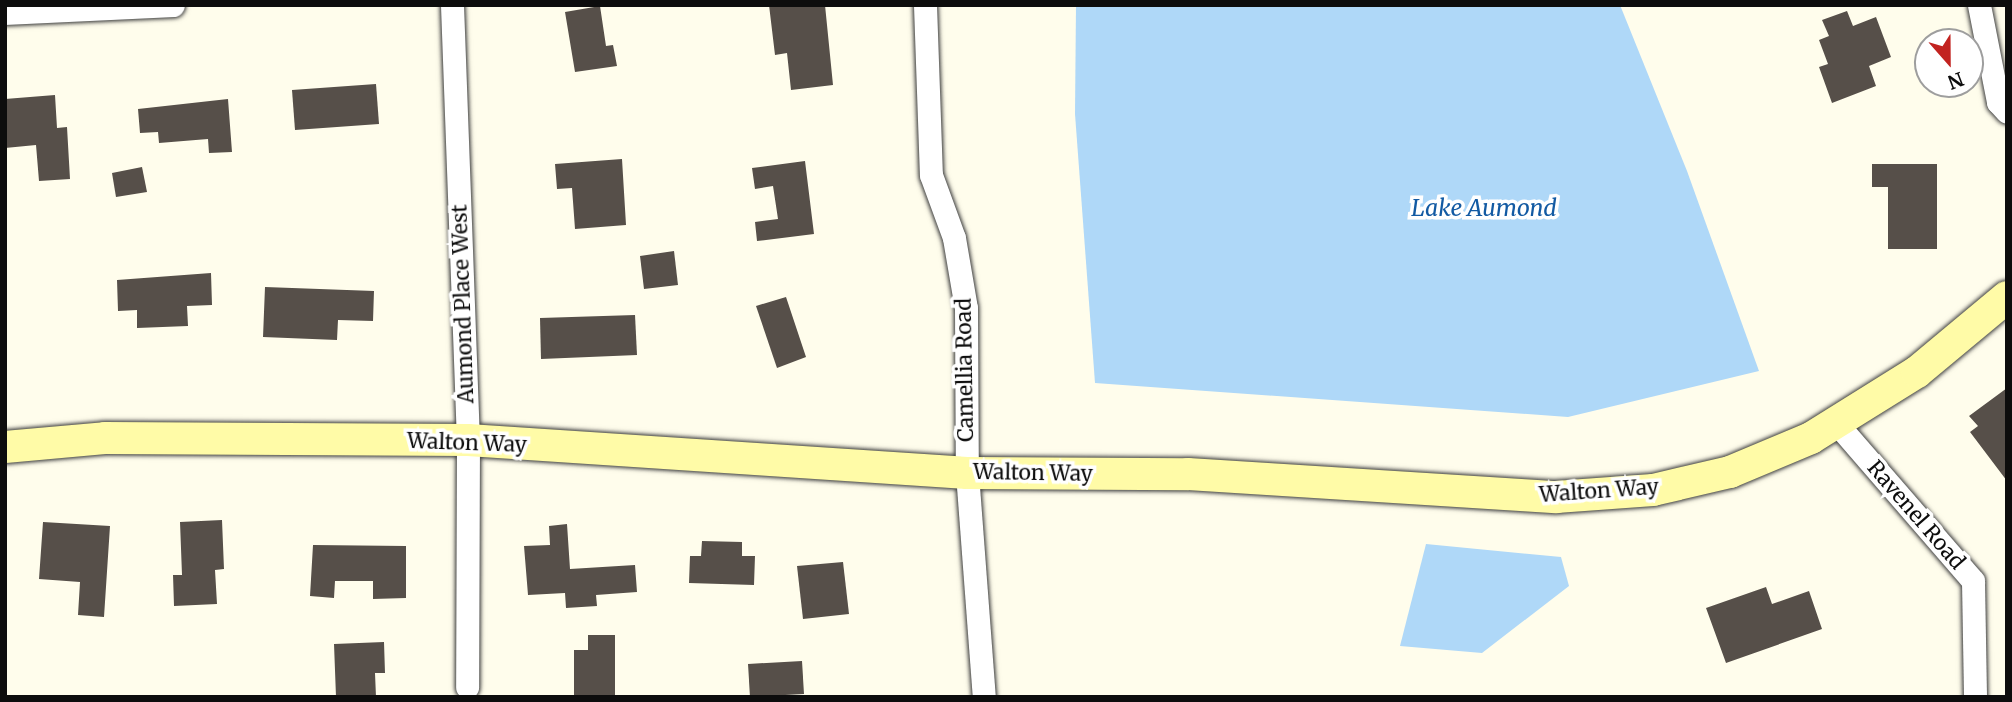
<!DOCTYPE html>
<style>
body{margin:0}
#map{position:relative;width:2012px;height:702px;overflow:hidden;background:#fffdec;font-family:Merriweather,serif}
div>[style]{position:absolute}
.water>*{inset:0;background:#afd8f8}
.building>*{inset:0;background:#564f49}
.roads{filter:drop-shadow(0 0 2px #404040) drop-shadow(0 0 2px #404040)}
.minor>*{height:23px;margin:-11.5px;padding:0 11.5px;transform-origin:11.5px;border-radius:11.5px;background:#fff}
.secondary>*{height:32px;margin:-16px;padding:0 16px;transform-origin:16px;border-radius:16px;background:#fffba7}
span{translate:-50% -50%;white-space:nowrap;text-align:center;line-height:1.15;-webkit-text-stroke:7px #fff;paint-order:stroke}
.street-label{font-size:21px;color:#0d0d0d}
.water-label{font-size:23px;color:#125aa3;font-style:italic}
.frame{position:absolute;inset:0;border:7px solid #0d0d0d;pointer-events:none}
.north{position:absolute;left:1914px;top:28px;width:70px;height:70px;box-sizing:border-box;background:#fff;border:2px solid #9e9e9e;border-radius:50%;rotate:159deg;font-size:19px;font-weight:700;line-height:28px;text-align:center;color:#0d0d0d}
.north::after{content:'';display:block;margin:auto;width:24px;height:32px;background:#c22320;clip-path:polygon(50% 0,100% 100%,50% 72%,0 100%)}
</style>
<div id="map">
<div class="water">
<i style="clip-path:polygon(1076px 5px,1620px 5px,1687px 171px,1759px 371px,1568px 417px,1095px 383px,1075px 114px)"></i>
<i style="clip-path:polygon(1426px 544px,1561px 557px,1569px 586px,1482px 653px,1400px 646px)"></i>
</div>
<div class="building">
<i style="clip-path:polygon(769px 5px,825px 5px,833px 85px,791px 90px,787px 53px,775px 55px)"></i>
<i style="clip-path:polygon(600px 6px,606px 46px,613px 45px,617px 66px,575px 72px,565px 12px)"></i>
<i style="clip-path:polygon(1847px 11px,1853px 26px,1876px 17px,1891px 57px,1869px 66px,1876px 86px,1832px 103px,1819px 67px,1828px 64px,1819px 40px,1829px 36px,1822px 20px)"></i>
<i style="clip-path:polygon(376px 84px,379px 124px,295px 130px,292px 90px)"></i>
<i style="clip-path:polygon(55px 95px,57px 128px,67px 127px,70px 179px,39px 181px,36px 145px,5px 148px,5px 99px)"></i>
<i style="clip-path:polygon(228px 99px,232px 152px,209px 153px,208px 139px,159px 143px,158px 132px,140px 133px,138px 109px)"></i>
<i style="clip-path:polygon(622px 159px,626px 225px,575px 229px,572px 188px,557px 189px,555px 164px)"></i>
<i style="clip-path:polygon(805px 161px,814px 234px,757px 241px,755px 222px,778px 219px,773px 186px,755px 189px,752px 168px)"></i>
<i style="clip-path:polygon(1872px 164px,1937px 164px,1937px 249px,1888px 249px,1888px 187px,1872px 187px)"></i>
<i style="clip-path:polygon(142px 167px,147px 192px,116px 197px,112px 173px)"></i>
<i style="clip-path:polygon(674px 251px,678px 285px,644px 289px,640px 256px)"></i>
<i style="clip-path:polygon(211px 273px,212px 305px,187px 306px,188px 326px,137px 328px,137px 310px,118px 311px,117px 280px)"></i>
<i style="clip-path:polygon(265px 287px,374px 291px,373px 321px,338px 320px,337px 340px,263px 337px)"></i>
<i style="clip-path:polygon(786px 297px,806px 357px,777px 368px,756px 306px)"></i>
<i style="clip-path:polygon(635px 315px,637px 355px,541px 359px,540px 318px)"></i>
<i style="clip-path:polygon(2007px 388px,2007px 481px,1970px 432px,1978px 426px,1969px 416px)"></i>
<i style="clip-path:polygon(222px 520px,224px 569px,215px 570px,217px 604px,174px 606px,173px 575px,182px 575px,180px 522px)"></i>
<i style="clip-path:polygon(43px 522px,110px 526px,104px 617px,78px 615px,80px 582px,39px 579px)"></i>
<i style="clip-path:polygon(567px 524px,570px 569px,635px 565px,637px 592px,596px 595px,597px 606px,566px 608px,565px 593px,528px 595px,524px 546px,550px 545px,549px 526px)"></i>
<i style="clip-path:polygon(702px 541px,742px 542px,742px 556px,755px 556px,754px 585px,689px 583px,690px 556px,701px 556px)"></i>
<i style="clip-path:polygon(313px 545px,406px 546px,406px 598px,373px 599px,373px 581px,335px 581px,334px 598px,310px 596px)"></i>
<i style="clip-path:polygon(843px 562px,849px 614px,803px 619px,797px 566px)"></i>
<i style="clip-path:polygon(1766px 587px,1772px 604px,1809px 591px,1822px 629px,1726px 663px,1706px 608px)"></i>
<i style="clip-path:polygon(588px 635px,615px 635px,615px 697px,574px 697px,574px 650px,588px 650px)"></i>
<i style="clip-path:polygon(384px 642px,385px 673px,375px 673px,376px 697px,336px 697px,334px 644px)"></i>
<i style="clip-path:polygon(802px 661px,804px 694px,750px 697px,748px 664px)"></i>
</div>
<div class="roads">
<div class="minor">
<i style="left:452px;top:5px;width:435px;rotate:87.9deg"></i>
<i style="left:468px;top:440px;width:247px;rotate:90.2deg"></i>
<i style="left:925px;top:5px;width:170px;rotate:88deg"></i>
<i style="left:931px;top:175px;width:67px;rotate:69.9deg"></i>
<i style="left:954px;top:238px;width:71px;rotate:80.3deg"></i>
<i style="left:966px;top:308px;width:165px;rotate:89.7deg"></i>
<i style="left:967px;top:473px;width:225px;rotate:85.7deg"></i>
<i style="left:1979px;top:5px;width:99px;rotate:78.9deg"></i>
<i style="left:1998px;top:102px;width:13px;rotate:48deg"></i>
<i style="left:5px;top:13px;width:168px;rotate:-2.7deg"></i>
<i style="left:1838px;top:425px;width:206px;rotate:49.1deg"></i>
<i style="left:1973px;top:581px;width:116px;rotate:89deg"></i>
</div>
<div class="secondary">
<i style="left:5px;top:447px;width:100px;rotate:-5.1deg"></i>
<i style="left:105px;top:438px;width:363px;rotate:0.3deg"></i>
<i style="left:468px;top:440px;width:500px;rotate:3.78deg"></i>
<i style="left:967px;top:473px;width:221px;rotate:0.3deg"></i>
<i style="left:1188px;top:474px;width:369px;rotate:3.6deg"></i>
<i style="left:1556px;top:497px;width:97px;rotate:-4.1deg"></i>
<i style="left:1653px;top:490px;width:79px;rotate:-13.2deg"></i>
<i style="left:1730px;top:472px;width:88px;rotate:-22.8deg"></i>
<i style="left:1811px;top:438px;width:125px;rotate:-31.9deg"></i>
<i style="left:1917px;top:372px;width:117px;rotate:-39.8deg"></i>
</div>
</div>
<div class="street-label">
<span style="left:463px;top:304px;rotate:-92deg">Aumond Place West</span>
<span style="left:965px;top:370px;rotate:-91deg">Camellia Road</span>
<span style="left:467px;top:443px;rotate:2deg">Walton Way</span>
<span style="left:1033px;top:473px;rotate:1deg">Walton Way</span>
<span style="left:1599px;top:491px;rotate:-4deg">Walton Way</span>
<span style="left:1916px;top:515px;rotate:49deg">Ravenel Road</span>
</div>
<div class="water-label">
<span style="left:1484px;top:208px">Lake Aumond</span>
</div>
<div class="frame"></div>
<div class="north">N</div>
</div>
